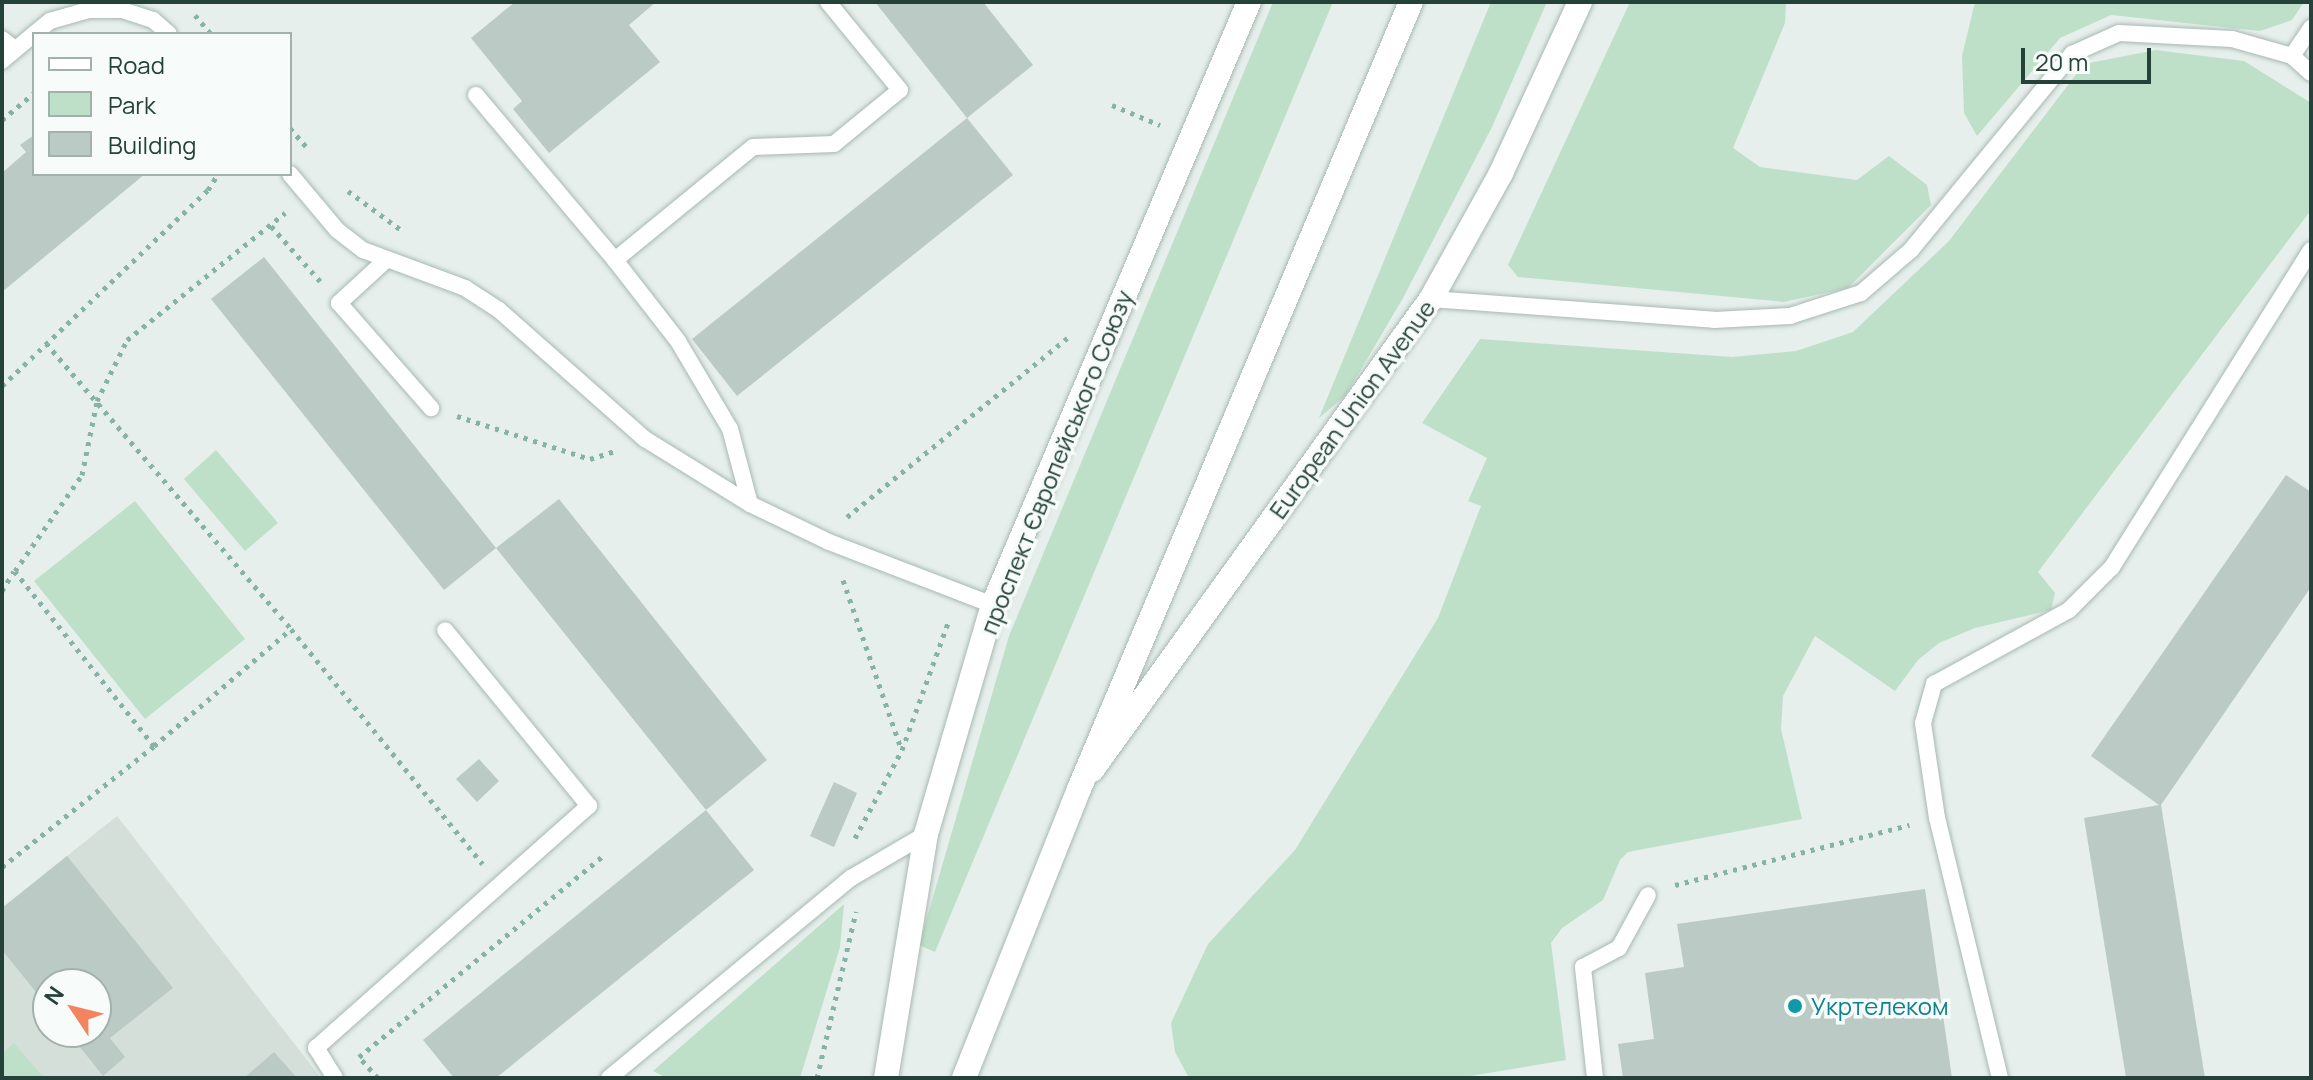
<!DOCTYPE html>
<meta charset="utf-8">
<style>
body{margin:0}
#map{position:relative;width:2313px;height:1080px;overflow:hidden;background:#e6efeb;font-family:Manrope,sans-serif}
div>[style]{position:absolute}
.built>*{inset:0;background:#d4dfda}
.green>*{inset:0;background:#bfe0c8}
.building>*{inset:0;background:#bbcac4}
.path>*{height:5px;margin-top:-2.5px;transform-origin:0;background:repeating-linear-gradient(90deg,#86b3a5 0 4px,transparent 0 10px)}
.roads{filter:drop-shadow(0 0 2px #a8b8b2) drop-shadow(0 0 2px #a8b8b2)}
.service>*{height:16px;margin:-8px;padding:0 8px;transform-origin:8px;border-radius:8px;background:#fff}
.minor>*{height:24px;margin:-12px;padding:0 12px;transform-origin:12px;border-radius:12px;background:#fff}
.secondary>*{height:24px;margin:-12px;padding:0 12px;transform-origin:12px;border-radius:12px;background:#fff}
.dots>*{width:22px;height:22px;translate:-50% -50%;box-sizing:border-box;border:4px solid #f7fbf9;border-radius:50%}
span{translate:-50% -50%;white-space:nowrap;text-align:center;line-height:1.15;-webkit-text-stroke:7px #f7fbf9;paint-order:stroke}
.street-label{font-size:24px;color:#24423a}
.culture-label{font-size:24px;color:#0d838f}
.left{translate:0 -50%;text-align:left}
.frame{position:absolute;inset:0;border:4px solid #24423a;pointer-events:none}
.legend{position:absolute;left:32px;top:32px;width:260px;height:144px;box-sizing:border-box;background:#f7fbf9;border:2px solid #a3b1ad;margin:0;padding:10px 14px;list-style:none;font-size:24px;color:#24423a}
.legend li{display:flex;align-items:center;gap:16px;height:40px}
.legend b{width:40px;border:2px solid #a3b1ad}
.north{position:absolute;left:32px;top:968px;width:80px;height:80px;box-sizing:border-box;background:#f7fbf9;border:2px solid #a3b1ad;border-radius:50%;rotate:305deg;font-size:22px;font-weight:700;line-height:32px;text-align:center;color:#24423a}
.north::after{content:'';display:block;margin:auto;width:28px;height:36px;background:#f4845f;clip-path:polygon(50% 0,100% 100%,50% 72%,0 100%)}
.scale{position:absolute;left:2021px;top:48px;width:130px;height:36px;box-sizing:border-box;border:4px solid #24423a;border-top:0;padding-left:10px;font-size:24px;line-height:28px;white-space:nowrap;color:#24423a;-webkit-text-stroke:6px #f7fbf9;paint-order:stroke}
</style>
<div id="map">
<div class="built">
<i style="clip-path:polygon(evenodd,117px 816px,321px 1078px,2px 1078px,2px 908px,117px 816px,48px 984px,96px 984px,96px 1032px,48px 1032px,48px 984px)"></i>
</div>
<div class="green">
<i style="clip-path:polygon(1273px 2px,1333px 2px,935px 952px,919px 945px,1009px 636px)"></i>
<i style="clip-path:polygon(1491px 2px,1547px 2px,1492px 127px,1403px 298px,1346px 395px,1319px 418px)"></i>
<i style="clip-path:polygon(1630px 2px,1786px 2px,1785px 23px,1733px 148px,1760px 167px,1857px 180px,1889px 156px,1927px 185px,1931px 205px,1848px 288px,1784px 302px,1518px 277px,1508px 265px)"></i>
<i style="clip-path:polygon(1975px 2px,2304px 2px,2292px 20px,2260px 31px,2111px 15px,2060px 38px,1977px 136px,1964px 113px,1962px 56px)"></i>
<i style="clip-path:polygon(2156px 50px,2244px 61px,2311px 103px,2311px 210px,2038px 572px,2055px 593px,2051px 610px,1975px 628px,1939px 643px,1918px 660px,1895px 691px,1815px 636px,1783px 696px,1781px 729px,1802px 819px,1628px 852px,1620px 860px,1603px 900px,1562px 928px,1551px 943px,1566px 1060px,1458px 1078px,1189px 1078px,1175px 1052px,1171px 1023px,1208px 944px,1295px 850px,1438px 618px,1481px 506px,1468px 501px,1487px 458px,1422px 423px,1480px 339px,1732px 357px,1796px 351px,1853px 332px,1949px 241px,2084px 64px)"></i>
<i style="clip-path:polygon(216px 450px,278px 523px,245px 551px,184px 479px)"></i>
<i style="clip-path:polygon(135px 501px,245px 639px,145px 719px,34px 581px)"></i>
<i style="clip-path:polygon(844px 904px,840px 947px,800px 1078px,667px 1078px,653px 1071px)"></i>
<i style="clip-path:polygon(14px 1043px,44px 1078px,2px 1078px,2px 1053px)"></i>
</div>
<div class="building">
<i style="clip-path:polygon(515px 2px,656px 2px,629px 25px,660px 62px,549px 153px,513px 109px,522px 101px,471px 38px)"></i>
<i style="clip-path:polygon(875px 2px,983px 2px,1033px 65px,967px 118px)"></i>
<i style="clip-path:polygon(967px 118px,1013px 175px,737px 396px,692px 339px)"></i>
<i style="clip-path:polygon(34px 135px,34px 174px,145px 174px,2px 292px,2px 173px,26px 152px,20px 145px)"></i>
<i style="clip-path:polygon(264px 257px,496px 548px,559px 499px,767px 760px,706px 810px,496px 548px,444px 590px,211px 299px)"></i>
<i style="clip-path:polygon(2286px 475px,2311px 492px,2311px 587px,2161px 805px,2205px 1078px,2126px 1078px,2084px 818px,2159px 805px,2091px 756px)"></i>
<i style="clip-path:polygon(479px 759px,499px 781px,477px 802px,456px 779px)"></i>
<i style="clip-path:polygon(834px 782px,857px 793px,834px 847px,810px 836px)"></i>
<i style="clip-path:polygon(706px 810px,754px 870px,496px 1078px,454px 1078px,423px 1040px)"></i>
<i style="clip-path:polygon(67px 856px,173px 988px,110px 1038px,125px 1057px,103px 1076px,68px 1032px,96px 1032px,96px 984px,48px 984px,48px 1007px,2px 950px,2px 908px)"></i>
<i style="clip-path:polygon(1925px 889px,1952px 1078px,1623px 1078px,1618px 1044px,1654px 1039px,1645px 973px,1684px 967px,1677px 924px)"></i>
<i style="clip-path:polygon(274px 1052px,297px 1078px,244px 1078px)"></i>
</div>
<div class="path">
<i style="left:195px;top:15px;width:25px;rotate:50deg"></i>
<i style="left:1112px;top:105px;width:52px;rotate:22.6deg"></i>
<i style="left:2px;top:120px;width:42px;rotate:-40.2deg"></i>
<i style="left:290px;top:128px;width:28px;rotate:49deg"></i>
<i style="left:348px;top:191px;width:66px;rotate:36.3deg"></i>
<i style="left:271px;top:226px;width:74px;rotate:48.3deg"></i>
<i style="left:46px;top:343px;width:377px;rotate:49.4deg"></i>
<i style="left:2px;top:386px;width:284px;rotate:-43.6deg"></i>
<i style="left:208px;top:190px;width:19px;rotate:-58deg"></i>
<i style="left:457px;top:416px;width:140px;rotate:17.9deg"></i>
<i style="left:590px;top:459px;width:25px;rotate:-18deg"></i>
<i style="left:847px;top:517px;width:284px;rotate:-39.1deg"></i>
<i style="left:843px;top:580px;width:178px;rotate:71deg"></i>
<i style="left:2px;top:591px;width:23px;rotate:-59deg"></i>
<i style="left:154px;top:746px;width:180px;rotate:-40.5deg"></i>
<i style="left:291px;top:629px;width:303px;rotate:50.8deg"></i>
<i style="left:855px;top:838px;width:100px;rotate:-61.9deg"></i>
<i style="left:902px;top:750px;width:138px;rotate:-70.1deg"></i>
<i style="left:2px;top:867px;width:194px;rotate:-38.5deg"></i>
<i style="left:154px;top:746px;width:223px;rotate:-128.5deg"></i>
<i style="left:15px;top:571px;width:117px;rotate:-55.1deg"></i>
<i style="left:82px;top:475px;width:76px;rotate:-78.5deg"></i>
<i style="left:97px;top:401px;width:68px;rotate:-63.8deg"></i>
<i style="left:127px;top:340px;width:203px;rotate:-38.8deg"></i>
<i style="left:1675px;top:885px;width:242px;rotate:-14.4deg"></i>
<i style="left:378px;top:1078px;width:28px;rotate:-132deg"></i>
<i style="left:359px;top:1057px;width:318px;rotate:-39.5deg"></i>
<i style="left:817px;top:1078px;width:171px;rotate:-76.8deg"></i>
</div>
<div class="roads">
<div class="service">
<i style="left:34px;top:34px;width:21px;rotate:-39deg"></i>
<i style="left:50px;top:21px;width:40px;rotate:-16deg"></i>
<i style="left:88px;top:10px;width:34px"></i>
<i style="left:122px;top:10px;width:33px;rotate:18deg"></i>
<i style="left:153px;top:20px;width:21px;rotate:41deg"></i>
<i style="left:2px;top:39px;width:16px;rotate:38deg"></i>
<i style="left:2292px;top:56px;width:34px;rotate:-56deg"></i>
<i style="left:2px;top:61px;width:42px;rotate:-40.2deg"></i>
<i style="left:476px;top:95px;width:216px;rotate:49.9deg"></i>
<i style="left:290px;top:174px;width:73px;rotate:50deg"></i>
<i style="left:337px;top:230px;width:33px;rotate:38deg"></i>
<i style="left:363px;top:250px;width:109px;rotate:20.4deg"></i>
<i style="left:465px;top:288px;width:40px;rotate:32.9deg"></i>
<i style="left:499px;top:310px;width:195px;rotate:41.5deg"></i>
<i style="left:645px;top:439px;width:123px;rotate:31.8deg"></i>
<i style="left:750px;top:504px;width:88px;rotate:25.7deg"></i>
<i style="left:829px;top:542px;width:176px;rotate:21deg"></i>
<i style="left:386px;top:260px;width:64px;rotate:137.5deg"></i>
<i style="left:339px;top:303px;width:140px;rotate:48.8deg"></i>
<i style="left:1431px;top:299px;width:284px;rotate:4.2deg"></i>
<i style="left:1714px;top:320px;width:76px;rotate:-3deg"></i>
<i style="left:1790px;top:316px;width:75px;rotate:-17.9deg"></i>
<i style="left:1861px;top:293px;width:66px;rotate:-40.7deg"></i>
<i style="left:1911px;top:250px;width:254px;rotate:-50.6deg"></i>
<i style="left:2072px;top:54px;width:51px;rotate:-24.1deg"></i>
<i style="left:2119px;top:33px;width:113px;rotate:3deg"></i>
<i style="left:2232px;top:39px;width:62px;rotate:15.8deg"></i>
<i style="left:2292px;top:56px;width:25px;rotate:42deg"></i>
<i style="left:750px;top:504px;width:78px;rotate:-104.9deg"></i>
<i style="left:730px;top:429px;width:102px;rotate:-120.6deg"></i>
<i style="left:678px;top:341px;width:103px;rotate:-127.9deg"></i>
<i style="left:615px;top:260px;width:178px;rotate:-39.3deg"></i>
<i style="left:753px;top:147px;width:81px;rotate:-2.1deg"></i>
<i style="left:834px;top:144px;width:85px;rotate:-39.3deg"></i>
<i style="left:900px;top:90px;width:114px;rotate:-129.3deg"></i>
<i style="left:335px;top:1078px;width:36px;rotate:-122deg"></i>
<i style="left:316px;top:1048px;width:365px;rotate:-41.6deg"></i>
<i style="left:589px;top:806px;width:227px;rotate:-129.3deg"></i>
<i style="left:609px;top:1078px;width:314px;rotate:-39.6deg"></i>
<i style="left:851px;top:878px;width:87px;rotate:-30.4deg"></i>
<i style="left:1595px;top:1078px;width:112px;rotate:-96.2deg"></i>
<i style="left:1583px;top:967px;width:41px;rotate:-27.8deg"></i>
<i style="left:1619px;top:948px;width:60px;rotate:-61.3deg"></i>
<i style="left:2000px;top:1078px;width:268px;rotate:-103.6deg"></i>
<i style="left:1937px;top:818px;width:96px;rotate:-98.4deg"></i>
<i style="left:1923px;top:723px;width:41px;rotate:-74.2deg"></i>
<i style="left:1934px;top:684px;width:154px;rotate:-28.7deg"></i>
<i style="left:2069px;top:610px;width:61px;rotate:-45deg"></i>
<i style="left:2112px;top:567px;width:374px;rotate:-57.9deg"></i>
</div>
<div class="minor">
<i style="left:1092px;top:770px;width:580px;rotate:-54.26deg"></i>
<i style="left:1431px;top:299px;width:144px;rotate:-60.9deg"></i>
<i style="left:1501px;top:173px;width:188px;rotate:-65.2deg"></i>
<i style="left:886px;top:1078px;width:247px;rotate:-80.7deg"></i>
<i style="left:926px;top:834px;width:239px;rotate:-73.7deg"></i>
<i style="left:993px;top:605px;width:655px;rotate:-67deg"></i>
</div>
<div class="secondary">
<i style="left:964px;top:1078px;width:311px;rotate:-68.3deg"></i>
<i style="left:1079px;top:789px;width:854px;rotate:-67.13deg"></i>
</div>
</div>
<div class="dots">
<i style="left:1795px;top:1006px;background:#0f9aa8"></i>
</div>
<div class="street-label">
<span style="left:1352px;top:409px;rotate:-54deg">European Union Avenue</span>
<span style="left:1056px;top:462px;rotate:-68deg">проспект Європейського Союзу</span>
</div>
<div class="culture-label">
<span class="left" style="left:1811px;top:1006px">Укртелеком</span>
</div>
<div class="frame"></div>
<ul class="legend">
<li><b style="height:10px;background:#fff"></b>Road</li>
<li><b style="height:22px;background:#bfe0c8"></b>Park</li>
<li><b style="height:22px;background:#bbcac4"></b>Building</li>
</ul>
<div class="north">N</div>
<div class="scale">20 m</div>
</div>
